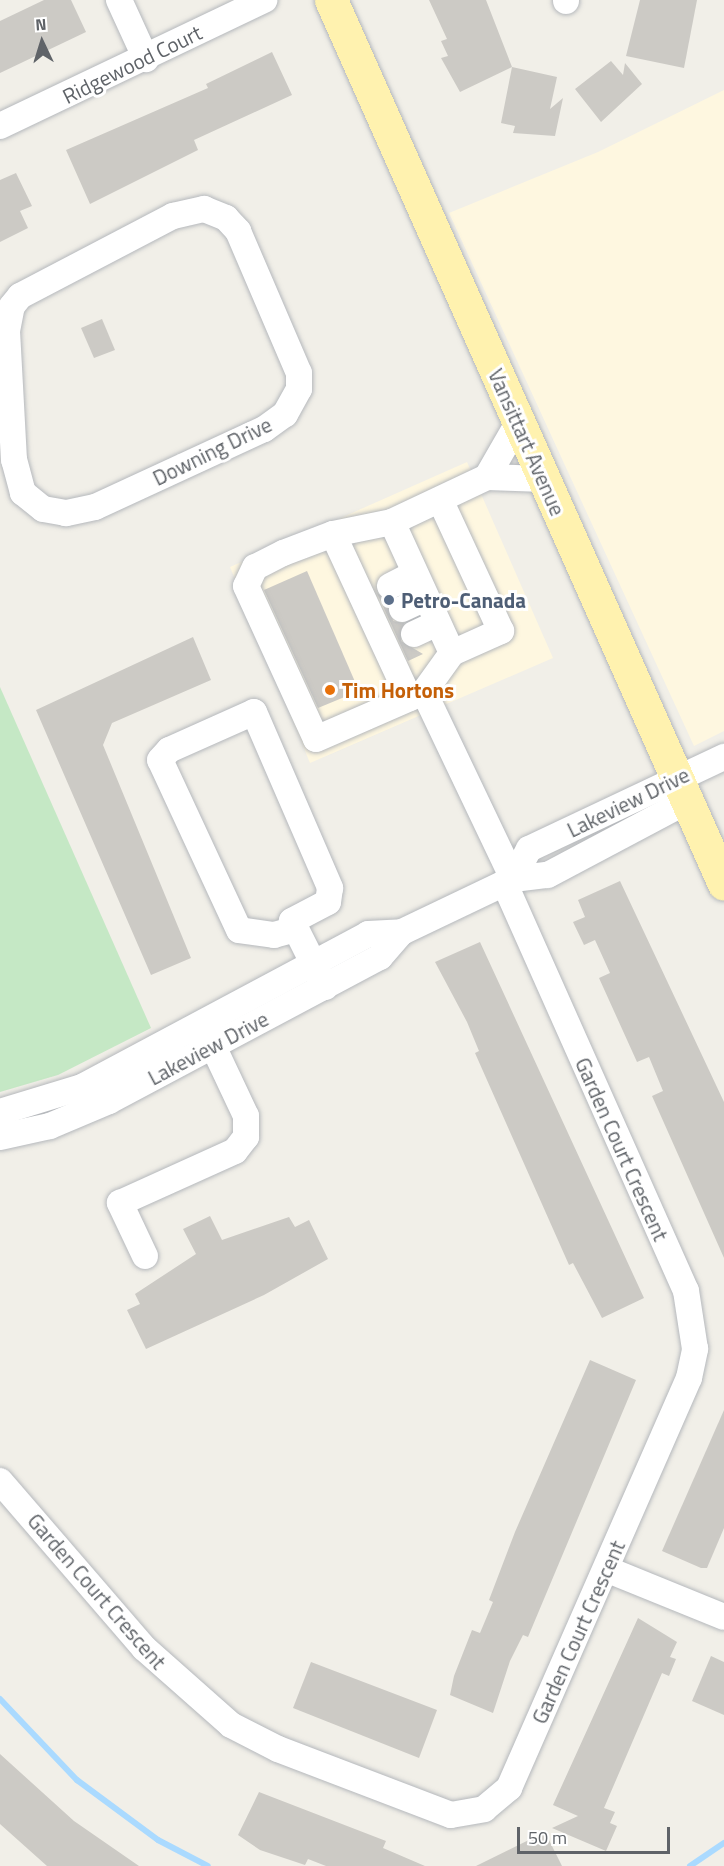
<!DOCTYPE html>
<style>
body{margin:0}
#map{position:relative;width:724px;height:1866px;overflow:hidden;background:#f1efe8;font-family:"Titillium Web",sans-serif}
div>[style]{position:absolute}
.commercial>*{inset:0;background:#fef7e0}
.green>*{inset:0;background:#c5e8c5}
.stream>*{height:6px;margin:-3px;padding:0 3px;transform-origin:3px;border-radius:3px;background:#aadaff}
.building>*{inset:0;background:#cccac5}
.roads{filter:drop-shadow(0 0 2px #b5b8bc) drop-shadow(0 0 2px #b5b8bc)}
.minor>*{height:26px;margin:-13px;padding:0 13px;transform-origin:13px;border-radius:13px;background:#fff}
.major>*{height:33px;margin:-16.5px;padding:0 16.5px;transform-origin:16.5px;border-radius:16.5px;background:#fff2af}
.dots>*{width:16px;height:16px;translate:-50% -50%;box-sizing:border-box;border:3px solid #fff;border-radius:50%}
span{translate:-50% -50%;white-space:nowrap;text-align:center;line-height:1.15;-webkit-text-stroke:6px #fff;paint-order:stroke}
.street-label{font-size:21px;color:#5f6368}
.service-label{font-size:21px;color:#4e5e75;font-weight:700}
.left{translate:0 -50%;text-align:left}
.food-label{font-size:21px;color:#c56008;font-weight:700}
.north{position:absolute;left:12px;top:12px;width:60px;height:60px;-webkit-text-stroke:4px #fff;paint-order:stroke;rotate:356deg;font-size:16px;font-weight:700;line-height:24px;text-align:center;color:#5f6368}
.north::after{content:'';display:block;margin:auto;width:21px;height:27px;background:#5f6368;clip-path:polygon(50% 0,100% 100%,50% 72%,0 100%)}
.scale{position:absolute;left:517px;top:1827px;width:153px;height:27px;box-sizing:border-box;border:3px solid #5f6368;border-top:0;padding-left:8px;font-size:18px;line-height:21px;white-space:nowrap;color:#5f6368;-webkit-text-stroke:4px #fff;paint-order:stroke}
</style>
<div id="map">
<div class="commercial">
<i style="clip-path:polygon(724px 90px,724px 731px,694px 746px,449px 213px,598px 152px)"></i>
<i style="clip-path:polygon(467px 462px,553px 658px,310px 763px,230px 567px)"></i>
</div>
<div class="green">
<i style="clip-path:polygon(0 687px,151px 1028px,58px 1075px,0 1092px)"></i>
</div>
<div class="stream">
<i style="left:0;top:1699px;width:112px;rotate:46.5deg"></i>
<i style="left:77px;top:1780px;width:101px;rotate:36.5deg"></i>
<i style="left:158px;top:1840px;width:56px;rotate:27.5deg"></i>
<i style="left:690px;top:1866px;width:41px;rotate:-34.1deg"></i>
</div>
<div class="building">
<i style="clip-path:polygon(44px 0,71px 0,86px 32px,0 73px,0 21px)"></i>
<i style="clip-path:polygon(429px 0,486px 0,512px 67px,557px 77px,550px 109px,563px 98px,555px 136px,513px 133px,515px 126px,501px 123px,512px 67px,460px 92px,441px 58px,448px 56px,441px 41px,447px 39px)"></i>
<i style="clip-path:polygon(640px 0,697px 0,684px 68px,626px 56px)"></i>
<i style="clip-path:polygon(272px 52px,292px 95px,194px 140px,198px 150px,90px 204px,66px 150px,208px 88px,206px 84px)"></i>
<i style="clip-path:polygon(611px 61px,623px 75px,625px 63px,642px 84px,601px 122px,575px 89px)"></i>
<i style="clip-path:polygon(16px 173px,32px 206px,20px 211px,28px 228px,0 242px,0 180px)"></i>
<i style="clip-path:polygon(102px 319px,115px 350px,94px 358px,81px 328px)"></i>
<i style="clip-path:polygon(307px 571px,359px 691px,318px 708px,264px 590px)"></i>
<i style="clip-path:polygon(377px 593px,389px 601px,393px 621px,404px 623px,401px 641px,423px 654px,408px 661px)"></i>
<i style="clip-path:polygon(193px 637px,211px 680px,112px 723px,103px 745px,191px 958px,151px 975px,36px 710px)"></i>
<i style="clip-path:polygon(620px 881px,724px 1102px,724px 1258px,652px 1096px,663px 1091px,649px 1057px,637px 1062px,599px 978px,610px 973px,595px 940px,584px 945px,573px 922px,585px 917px,578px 900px)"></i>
<i style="clip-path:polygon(480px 942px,644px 1298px,602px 1318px,573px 1263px,569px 1265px,475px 1053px,479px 1051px,467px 1022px,435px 962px)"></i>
<i style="clip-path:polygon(210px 1216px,222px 1240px,289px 1217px,295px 1227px,309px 1220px,328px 1259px,264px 1295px,146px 1349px,127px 1310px,140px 1304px,135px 1294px,196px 1254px,183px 1229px)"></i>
<i style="clip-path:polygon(590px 1360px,636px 1380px,528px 1637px,523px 1635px,510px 1661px,493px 1713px,450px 1695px,454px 1676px,472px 1630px,480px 1633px,493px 1602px,489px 1600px,515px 1532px)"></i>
<i style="clip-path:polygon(724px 1410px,724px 1528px,707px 1568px,701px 1568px,662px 1551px)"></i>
<i style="clip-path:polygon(638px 1618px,677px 1642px,670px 1657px,676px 1659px,669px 1676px,662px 1673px,604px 1808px,615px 1812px,610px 1823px,617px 1826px,606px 1851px,552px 1828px,578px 1816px,553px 1805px)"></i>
<i style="clip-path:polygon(711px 1656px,724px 1662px,724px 1715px,692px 1701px)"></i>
<i style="clip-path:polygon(311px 1662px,437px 1710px,419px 1758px,293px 1708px)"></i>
<i style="clip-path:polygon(0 1754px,74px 1821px,139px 1866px,47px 1866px,0 1824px)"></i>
<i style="clip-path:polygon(259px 1792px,386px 1841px,383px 1848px,425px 1866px,326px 1866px,308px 1859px,305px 1865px,260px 1850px,238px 1835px)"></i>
<i style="clip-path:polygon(545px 1832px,562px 1866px,476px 1866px)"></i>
</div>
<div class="roads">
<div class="minor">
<i style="left:119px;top:0;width:65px;rotate:65.4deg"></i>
<i style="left:566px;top:0;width:1px;rotate:90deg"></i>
<i style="left:0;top:126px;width:293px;rotate:-25.5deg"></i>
<i style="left:204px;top:209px;width:24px;rotate:22deg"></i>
<i style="left:226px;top:218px;width:18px;rotate:47deg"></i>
<i style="left:238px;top:231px;width:155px;rotate:66.8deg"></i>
<i style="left:299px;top:373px;width:16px;rotate:90deg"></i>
<i style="left:299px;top:389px;width:29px;rotate:119deg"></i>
<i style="left:285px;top:414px;width:26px;rotate:144deg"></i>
<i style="left:264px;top:429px;width:186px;rotate:155.2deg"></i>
<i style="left:95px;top:507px;width:30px;rotate:168deg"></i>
<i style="left:66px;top:513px;width:23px;rotate:-170deg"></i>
<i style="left:43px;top:509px;width:26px;rotate:-141deg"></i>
<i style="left:23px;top:493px;width:34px;rotate:-105deg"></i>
<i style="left:14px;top:460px;width:129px;rotate:-93.1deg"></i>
<i style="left:7px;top:331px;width:25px;rotate:-79deg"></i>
<i style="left:12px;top:306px;width:13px;rotate:-51deg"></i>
<i style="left:20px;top:296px;width:173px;rotate:-27.6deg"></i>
<i style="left:173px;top:216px;width:32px;rotate:-13deg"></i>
<i style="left:518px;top:423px;width:62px;rotate:119.9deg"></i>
<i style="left:487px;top:477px;width:57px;rotate:2deg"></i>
<i style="left:487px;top:477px;width:105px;rotate:154.7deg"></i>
<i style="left:392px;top:522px;width:60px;rotate:168.5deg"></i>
<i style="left:333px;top:534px;width:53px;rotate:159.2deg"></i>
<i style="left:283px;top:553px;width:31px;rotate:153deg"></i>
<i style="left:255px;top:567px;width:21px;rotate:115deg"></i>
<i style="left:246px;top:586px;width:168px;rotate:65.4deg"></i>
<i style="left:316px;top:739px;width:118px;rotate:-23.5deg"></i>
<i style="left:424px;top:692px;width:207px;rotate:64.5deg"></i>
<i style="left:392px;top:522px;width:144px;rotate:65.4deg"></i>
<i style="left:452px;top:653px;width:54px;rotate:-24.2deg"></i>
<i style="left:501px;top:631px;width:142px;rotate:-114.9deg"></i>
<i style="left:333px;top:534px;width:181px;rotate:65.1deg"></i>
<i style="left:390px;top:586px;width:28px;rotate:-27deg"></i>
<i style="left:402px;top:609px;width:26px;rotate:-25deg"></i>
<i style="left:414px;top:634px;width:26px;rotate:-25deg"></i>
<i style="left:424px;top:692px;width:48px;rotate:-54.3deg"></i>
<i style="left:513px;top:879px;width:34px;rotate:-62deg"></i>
<i style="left:529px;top:849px;width:216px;rotate:-25.3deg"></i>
<i style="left:296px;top:929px;width:23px;rotate:165deg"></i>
<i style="left:274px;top:935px;width:35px;rotate:-172deg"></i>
<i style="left:239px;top:930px;width:187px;rotate:-114.9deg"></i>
<i style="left:160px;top:760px;width:13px;rotate:-48deg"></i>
<i style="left:169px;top:750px;width:93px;rotate:-24.1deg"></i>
<i style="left:254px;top:712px;width:192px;rotate:66.6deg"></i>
<i style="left:330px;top:888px;width:14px;rotate:98deg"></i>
<i style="left:328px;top:902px;width:41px;rotate:152.2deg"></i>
<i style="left:292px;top:921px;width:74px;rotate:63.4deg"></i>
<i style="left:0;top:1112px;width:86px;rotate:-17deg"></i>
<i style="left:82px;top:1087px;width:324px;rotate:-28.1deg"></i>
<i style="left:368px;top:934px;width:34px;rotate:-3deg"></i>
<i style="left:402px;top:932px;width:123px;rotate:-25.5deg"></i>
<i style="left:513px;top:879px;width:35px;rotate:-7deg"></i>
<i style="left:548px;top:875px;width:157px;rotate:-28deg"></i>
<i style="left:0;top:1137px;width:51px;rotate:-12.4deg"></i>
<i style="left:50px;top:1126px;width:64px;rotate:-23deg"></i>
<i style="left:109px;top:1101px;width:307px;rotate:-28deg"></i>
<i style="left:380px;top:957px;width:33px;rotate:-49deg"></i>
<i style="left:145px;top:1256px;width:59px;rotate:-115.3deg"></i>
<i style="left:120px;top:1203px;width:126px;rotate:-24.3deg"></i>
<i style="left:235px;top:1151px;width:18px;rotate:-52deg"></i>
<i style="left:246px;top:1137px;width:21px;rotate:-90deg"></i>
<i style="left:246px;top:1116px;width:94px;rotate:-115.2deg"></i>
<i style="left:0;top:1481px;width:221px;rotate:49.2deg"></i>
<i style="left:144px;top:1648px;width:116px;rotate:41.5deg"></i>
<i style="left:231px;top:1725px;width:53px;rotate:27.1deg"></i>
<i style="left:278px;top:1749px;width:185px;rotate:20.9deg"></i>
<i style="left:451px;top:1815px;width:34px;rotate:-10deg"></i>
<i style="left:484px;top:1809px;width:33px;rotate:-40deg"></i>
<i style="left:509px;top:1788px;width:448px;rotate:-66.3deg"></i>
<i style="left:689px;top:1378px;width:30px;rotate:-78deg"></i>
<i style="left:695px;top:1349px;width:59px;rotate:-98.8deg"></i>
<i style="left:686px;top:1291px;width:447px;rotate:-114deg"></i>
<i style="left:606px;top:1569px;width:127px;rotate:22.1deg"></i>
</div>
<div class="major">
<i style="left:331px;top:0;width:967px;rotate:66.03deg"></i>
</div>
</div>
<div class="dots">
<i style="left:389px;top:600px;background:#5c6f8a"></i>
<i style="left:330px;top:690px;background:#e8710a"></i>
</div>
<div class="street-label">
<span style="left:132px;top:64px;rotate:-26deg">Ridgewood Court</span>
<span style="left:527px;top:442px;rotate:66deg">Vansittart Avenue</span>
<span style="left:212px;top:451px;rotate:-26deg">Downing Drive</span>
<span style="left:628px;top:802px;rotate:-26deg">Lakeview Drive</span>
<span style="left:208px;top:1048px;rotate:-28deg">Lakeview Drive</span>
<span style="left:622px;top:1149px;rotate:66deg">Garden Court Crescent</span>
<span style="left:97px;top:1591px;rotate:49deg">Garden Court Crescent</span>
<span style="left:578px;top:1632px;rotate:-66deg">Garden Court Crescent</span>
</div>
<div class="service-label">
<span class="left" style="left:401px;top:600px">Petro-Canada</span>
</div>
<div class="food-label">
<span class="left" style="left:342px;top:690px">Tim Hortons</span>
</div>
<div class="north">N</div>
<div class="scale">50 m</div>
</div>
